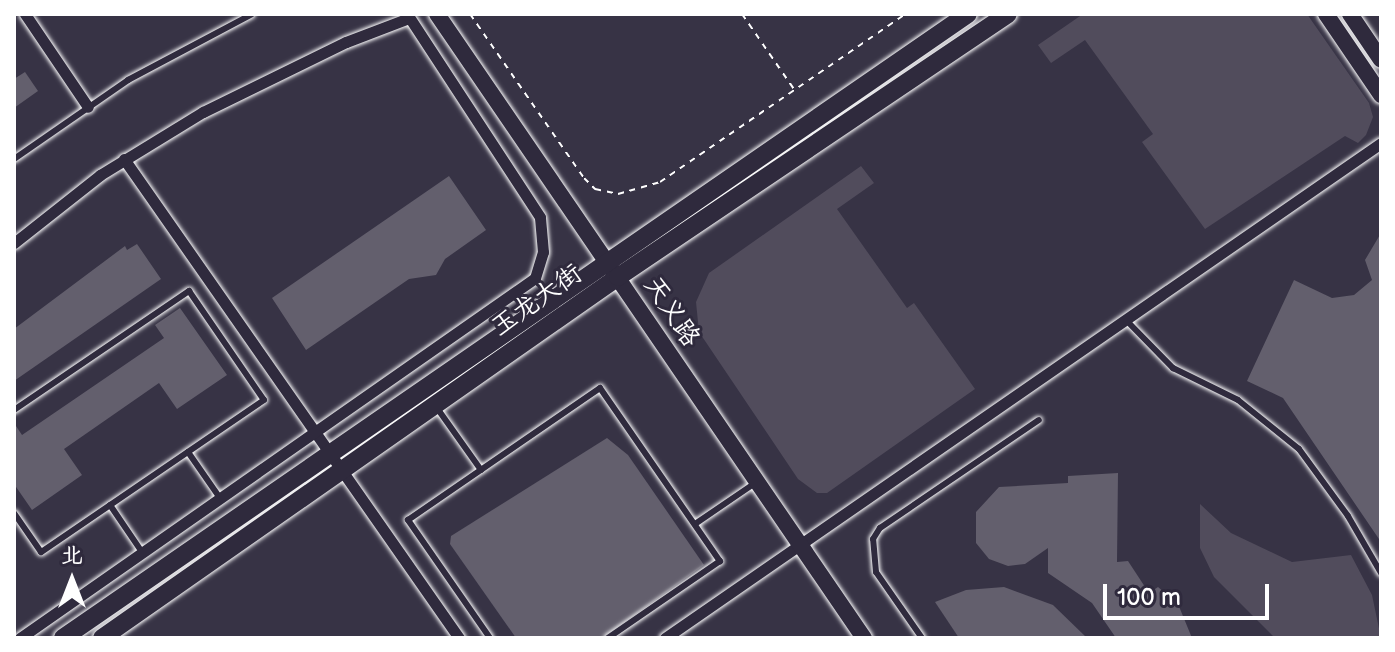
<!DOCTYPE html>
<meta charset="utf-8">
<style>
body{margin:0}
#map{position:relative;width:1395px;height:652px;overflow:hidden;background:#373345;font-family:"Balsamiq Sans","LXGW WenKai TC",sans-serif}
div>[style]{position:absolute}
.green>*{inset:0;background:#514c5c}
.building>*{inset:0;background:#635f6d}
.path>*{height:2px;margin-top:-1px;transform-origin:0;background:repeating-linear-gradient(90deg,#fff 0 6px,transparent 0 12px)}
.roads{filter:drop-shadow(0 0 2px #fff) drop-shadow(0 0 2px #fff)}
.lane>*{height:6px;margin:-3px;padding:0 3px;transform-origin:3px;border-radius:3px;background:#2f2a3d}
.street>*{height:11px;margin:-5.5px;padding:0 5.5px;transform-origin:5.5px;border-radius:5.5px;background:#2f2a3d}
.secondary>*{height:16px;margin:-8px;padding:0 8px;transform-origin:8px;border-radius:8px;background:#2f2a3d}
.primary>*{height:18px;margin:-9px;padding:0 9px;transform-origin:9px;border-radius:9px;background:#2f2a3d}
span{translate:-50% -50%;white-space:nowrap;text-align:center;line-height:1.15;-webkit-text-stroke:6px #2f2a3d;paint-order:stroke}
.street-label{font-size:26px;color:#fff}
.frame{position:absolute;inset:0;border:16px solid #fff;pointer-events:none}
.north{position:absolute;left:32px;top:540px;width:80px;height:80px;-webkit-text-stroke:6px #2f2a3d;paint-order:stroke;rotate:0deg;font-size:22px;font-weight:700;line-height:32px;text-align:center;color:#fff}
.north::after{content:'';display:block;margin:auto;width:28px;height:36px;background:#fff;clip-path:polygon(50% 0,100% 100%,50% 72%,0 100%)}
.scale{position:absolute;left:1103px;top:584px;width:166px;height:36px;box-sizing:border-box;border:4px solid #fff;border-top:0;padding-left:10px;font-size:24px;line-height:28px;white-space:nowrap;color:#fff;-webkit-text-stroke:6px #2f2a3d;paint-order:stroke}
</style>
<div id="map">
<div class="green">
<i style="clip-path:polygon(1083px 14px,1307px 14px,1369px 103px,1373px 117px,1366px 135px,1358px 143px,1345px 136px,1205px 229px,1142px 142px,1153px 134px,1085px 40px,1051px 63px,1038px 45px)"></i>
<i style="clip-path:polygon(861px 166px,874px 183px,837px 209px,907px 308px,914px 303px,975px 389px,827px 493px,817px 493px,798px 479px,699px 332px,696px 302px,709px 273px)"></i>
<i style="clip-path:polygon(1200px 504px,1231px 533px,1292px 562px,1351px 555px,1372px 595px,1381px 638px,1275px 638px,1214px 577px,1200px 548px)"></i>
</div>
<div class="building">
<i style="clip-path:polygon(25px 72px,38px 91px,14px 108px,14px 79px)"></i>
<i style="clip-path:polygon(449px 176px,486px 230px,445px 259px,436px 275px,409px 279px,306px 350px,272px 298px)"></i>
<i style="clip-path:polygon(1381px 233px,1381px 542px,1283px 398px,1247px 381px,1294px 280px,1332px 298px,1354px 295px,1372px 280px,1365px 260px)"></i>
<i style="clip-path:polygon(137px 244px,161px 279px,14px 381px,14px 329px,125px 246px,127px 250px)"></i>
<i style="clip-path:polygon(180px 308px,227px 375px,177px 409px,159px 383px,64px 449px,82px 475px,32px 510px,14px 484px,14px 423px,22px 435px,164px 338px,155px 325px)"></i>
<i style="clip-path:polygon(607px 438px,628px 455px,704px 565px,602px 638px,516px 638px,450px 544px,451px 536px)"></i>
<i style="clip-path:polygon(1118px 473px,1117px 562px,1128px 561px,1149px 593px,1158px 587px,1178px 604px,1192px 638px,1116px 638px,1092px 603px,1048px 573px,1048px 548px,1025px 564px,1008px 566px,989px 559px,976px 543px,976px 512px,999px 487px,1068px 483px,1068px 476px)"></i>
<i style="clip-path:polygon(1004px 587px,1053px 605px,1087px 638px,959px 638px,935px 602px,966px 590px)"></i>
</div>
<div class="path">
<i style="left:470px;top:14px;width:200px;rotate:55.2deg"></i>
<i style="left:584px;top:178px;width:16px;rotate:45deg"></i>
<i style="left:595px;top:189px;width:24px;rotate:12deg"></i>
<i style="left:618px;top:194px;width:44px;rotate:-15.9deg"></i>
<i style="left:660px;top:182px;width:297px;rotate:-34.4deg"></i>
<i style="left:742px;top:14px;width:91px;rotate:55.3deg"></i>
</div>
<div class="roads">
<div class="lane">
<i style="left:14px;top:159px;width:139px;rotate:-34.7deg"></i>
<i style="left:128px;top:80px;width:140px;rotate:-28deg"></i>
<i style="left:1125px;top:319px;width:69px;rotate:45.6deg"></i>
<i style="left:1173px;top:368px;width:72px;rotate:26.2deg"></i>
<i style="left:1238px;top:400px;width:78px;rotate:38.8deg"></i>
<i style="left:1299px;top:449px;width:83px;rotate:53.8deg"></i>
<i style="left:1348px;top:516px;width:66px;rotate:59.9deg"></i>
<i style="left:437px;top:408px;width:76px;rotate:54.6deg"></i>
<i style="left:14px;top:410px;width:212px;rotate:-34.2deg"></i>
<i style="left:189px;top:291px;width:132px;rotate:55.5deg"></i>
<i style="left:264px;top:400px;width:270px;rotate:145.7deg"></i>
<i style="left:41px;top:552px;width:47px;rotate:-124.7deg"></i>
<i style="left:188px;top:452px;width:56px;rotate:55.2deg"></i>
<i style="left:110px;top:505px;width:57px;rotate:55.8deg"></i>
<i style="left:695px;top:524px;width:73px;rotate:-34.3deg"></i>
<i style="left:490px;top:638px;width:144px;rotate:-124.8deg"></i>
<i style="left:408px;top:520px;width:233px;rotate:-34.5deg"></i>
<i style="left:600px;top:388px;width:211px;rotate:55.3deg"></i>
<i style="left:720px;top:561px;width:136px;rotate:145.5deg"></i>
<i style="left:922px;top:638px;width:80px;rotate:-124.9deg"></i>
<i style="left:876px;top:572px;width:33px;rotate:-95deg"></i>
<i style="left:873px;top:539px;width:13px;rotate:-58deg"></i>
<i style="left:880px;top:528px;width:192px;rotate:-34.2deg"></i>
</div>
<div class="street">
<i style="left:25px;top:14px;width:112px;rotate:55.9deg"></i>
<i style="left:124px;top:159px;width:585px;rotate:55.03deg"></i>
<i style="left:14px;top:243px;width:110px;rotate:-38.3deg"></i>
<i style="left:100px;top:175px;width:121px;rotate:-31.5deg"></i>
<i style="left:203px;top:112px;width:159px;rotate:-26.1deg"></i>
<i style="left:346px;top:42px;width:67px;rotate:-20.9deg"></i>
<i style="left:20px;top:638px;width:628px;rotate:-34.95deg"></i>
<i style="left:535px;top:278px;width:27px;rotate:-73deg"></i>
<i style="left:543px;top:252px;width:35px;rotate:-95deg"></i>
<i style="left:540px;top:217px;width:243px;rotate:-123.2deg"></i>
<i style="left:665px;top:638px;width:870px;rotate:-34.66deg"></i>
</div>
<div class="secondary">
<i style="left:437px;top:14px;width:756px;rotate:55.62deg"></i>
<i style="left:1326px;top:14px;width:98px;rotate:55.8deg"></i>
<i style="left:1350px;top:14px;width:55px;rotate:56deg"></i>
</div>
<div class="primary">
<i style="left:63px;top:638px;width:1099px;rotate:-34.59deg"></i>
<i style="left:102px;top:638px;width:630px;rotate:-34.98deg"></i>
<i style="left:618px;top:277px;width:470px;rotate:-34deg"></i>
</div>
</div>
<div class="street-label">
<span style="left:537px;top:301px;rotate:-35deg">玉龙大街</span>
<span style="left:671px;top:312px;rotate:56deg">天义路</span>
</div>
<div class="frame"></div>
<div class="north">北</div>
<div class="scale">100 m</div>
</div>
